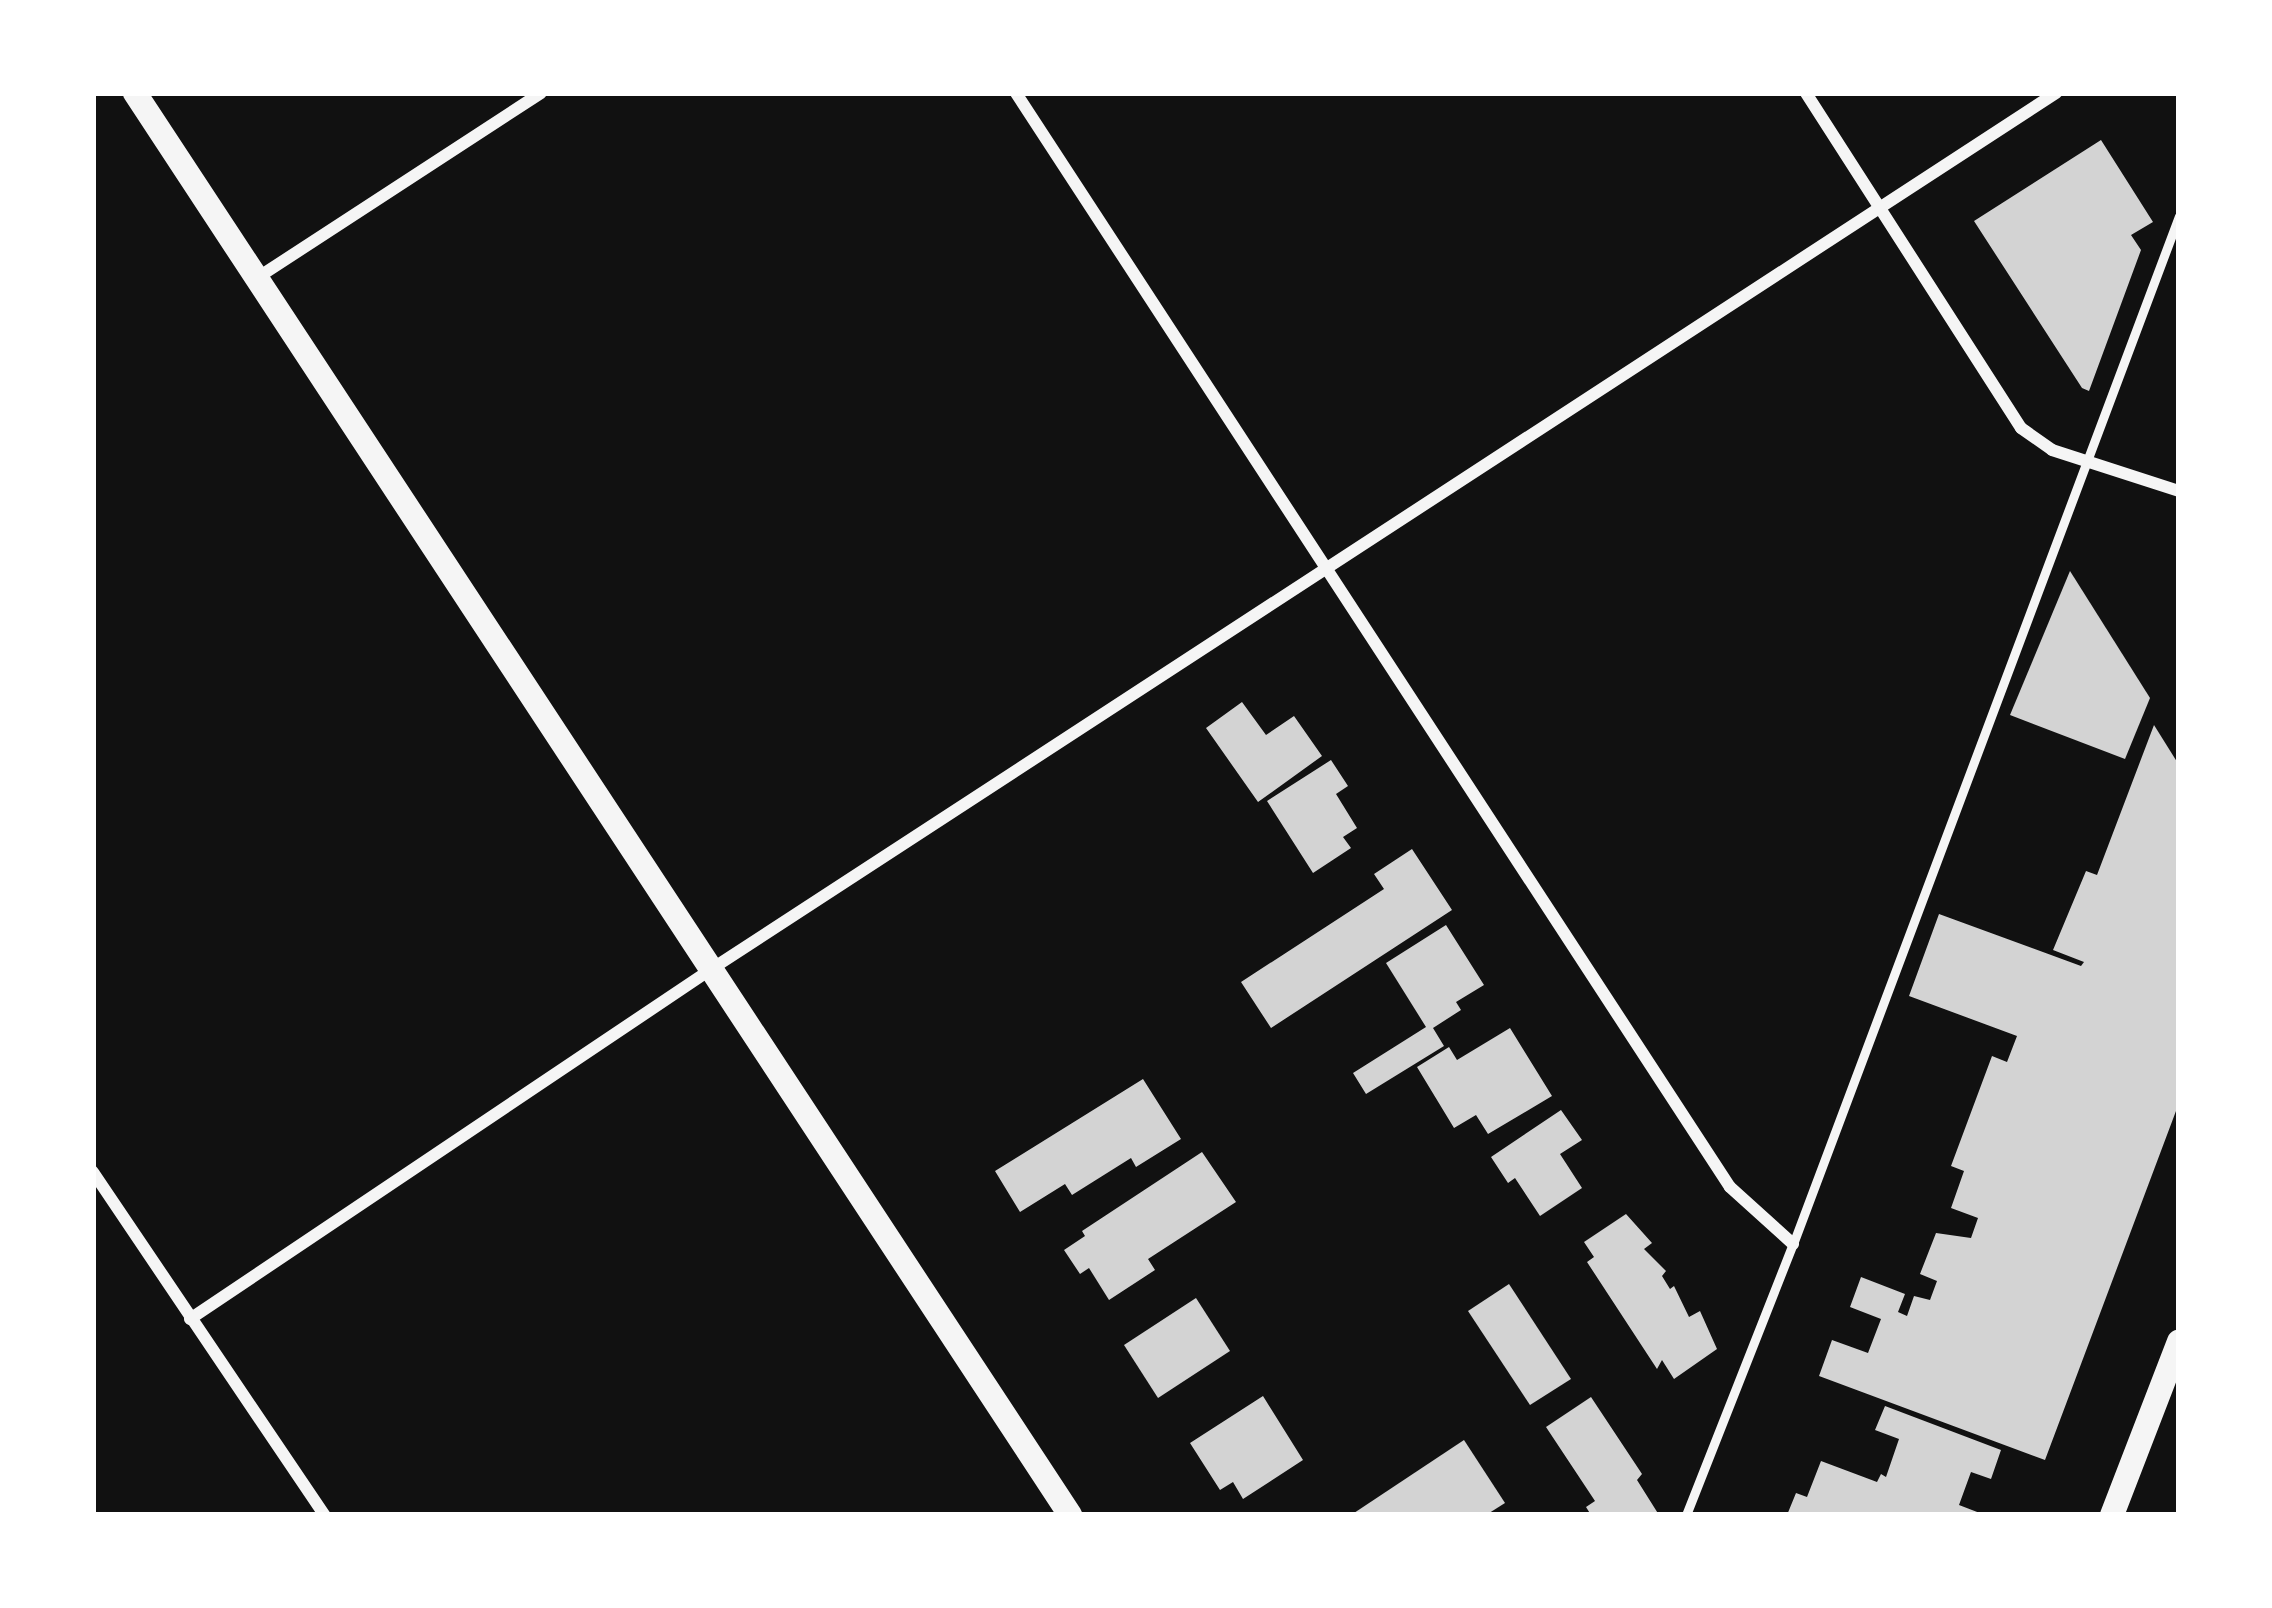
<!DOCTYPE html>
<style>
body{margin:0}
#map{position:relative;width:2272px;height:1608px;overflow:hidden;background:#111;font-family:Cabin,sans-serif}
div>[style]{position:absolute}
.building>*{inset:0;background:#d3d3d3}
.service>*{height:9px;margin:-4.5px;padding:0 4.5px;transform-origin:4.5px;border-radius:4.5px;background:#f5f5f5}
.minor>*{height:12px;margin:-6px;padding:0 6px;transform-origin:6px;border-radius:6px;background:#f5f5f5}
.secondary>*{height:24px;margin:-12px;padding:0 12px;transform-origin:12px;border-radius:12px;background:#f5f5f5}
span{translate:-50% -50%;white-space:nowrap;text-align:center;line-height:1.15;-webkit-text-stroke:12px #fff;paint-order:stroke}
.frame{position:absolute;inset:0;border:96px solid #fff;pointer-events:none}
</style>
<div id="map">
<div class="building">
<i style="clip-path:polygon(2101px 140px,2153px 222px,2131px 235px,2141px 250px,2089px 391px,2082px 388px,1974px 221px)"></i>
<i style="clip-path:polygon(2070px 571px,2150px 698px,2125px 759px,2010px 715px)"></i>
<i style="clip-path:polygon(1242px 702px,1266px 735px,1294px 716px,1322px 756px,1258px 802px,1206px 728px)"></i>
<i style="clip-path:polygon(2154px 725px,2179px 765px,2179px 1103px,2045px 1460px,1819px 1376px,1832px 1340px,1868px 1353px,1881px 1319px,1850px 1307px,1861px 1277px,1905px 1294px,1898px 1312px,1907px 1316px,1914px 1296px,1930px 1300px,1937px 1281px,1920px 1274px,1936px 1233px,1971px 1238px,1978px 1218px,1951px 1208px,1964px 1171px,1951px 1166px,1992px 1056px,2007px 1062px,2017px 1036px,1909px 996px,1939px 914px,2081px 966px,2084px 962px,2053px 950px,2086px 871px,2097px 875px)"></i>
<i style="clip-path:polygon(1331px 760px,1348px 786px,1336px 794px,1357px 828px,1343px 837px,1351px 848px,1313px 873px,1267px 801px)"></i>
<i style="clip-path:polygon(1412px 849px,1452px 910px,1271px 1028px,1241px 982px,1384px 889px,1374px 874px)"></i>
<i style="clip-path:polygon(1446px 925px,1484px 985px,1456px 1002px,1461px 1010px,1433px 1028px,1444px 1046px,1366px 1094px,1353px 1073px,1426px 1027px,1386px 963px)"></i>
<i style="clip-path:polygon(1510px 1028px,1552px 1096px,1488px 1134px,1476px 1115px,1454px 1128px,1417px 1067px,1449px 1047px,1457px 1060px)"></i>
<i style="clip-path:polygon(1143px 1079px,1181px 1139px,1136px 1167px,1131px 1158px,1072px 1195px,1065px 1184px,1020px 1212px,995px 1171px)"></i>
<i style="clip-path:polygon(1561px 1110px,1582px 1140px,1560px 1154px,1582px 1188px,1540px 1216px,1515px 1178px,1508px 1183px,1491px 1157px)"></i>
<i style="clip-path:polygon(1202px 1152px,1236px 1202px,1148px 1259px,1155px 1270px,1109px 1300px,1089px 1268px,1080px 1274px,1064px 1250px,1085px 1236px,1082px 1231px)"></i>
<i style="clip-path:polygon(1626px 1214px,1652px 1243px,1644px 1249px,1666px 1271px,1662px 1276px,1670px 1289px,1674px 1286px,1689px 1317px,1700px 1311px,1717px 1349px,1674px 1379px,1662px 1360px,1657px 1369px,1587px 1262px,1594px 1257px,1584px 1242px)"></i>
<i style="clip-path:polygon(1509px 1284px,1571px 1379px,1530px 1405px,1468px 1311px)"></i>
<i style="clip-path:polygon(1196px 1298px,1230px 1351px,1158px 1398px,1124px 1345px)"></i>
<i style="clip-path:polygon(1263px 1396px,1303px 1460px,1243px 1499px,1233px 1482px,1220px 1490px,1190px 1443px)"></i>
<i style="clip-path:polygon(1591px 1397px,1642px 1474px,1637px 1480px,1659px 1515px,1591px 1515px,1586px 1507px,1595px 1501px,1546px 1427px)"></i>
<i style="clip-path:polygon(1885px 1406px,2001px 1450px,1991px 1479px,1971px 1472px,1959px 1505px,1985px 1515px,1787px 1515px,1796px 1493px,1807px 1497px,1821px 1461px,1877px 1482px,1881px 1474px,1886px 1477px,1899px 1439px,1875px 1430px)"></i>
<i style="clip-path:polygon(1464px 1440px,1505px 1503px,1486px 1515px,1351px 1515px)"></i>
</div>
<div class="service">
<i style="left:1686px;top:1515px;width:291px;rotate:-68.5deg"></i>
<i style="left:1793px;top:1244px;width:1098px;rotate:-69.42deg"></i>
</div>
<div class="minor">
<i style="left:1016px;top:93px;width:1306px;rotate:56.87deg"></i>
<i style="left:1730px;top:1187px;width:85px;rotate:42.1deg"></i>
<i style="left:1806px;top:93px;width:398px;rotate:57.3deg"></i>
<i style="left:2021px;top:428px;width:38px;rotate:35deg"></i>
<i style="left:2052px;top:450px;width:133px;rotate:17.9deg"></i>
<i style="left:257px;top:278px;width:339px;rotate:-33.1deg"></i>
<i style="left:93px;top:1172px;width:414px;rotate:56deg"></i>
<i style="left:190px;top:1319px;width:626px;rotate:-33.87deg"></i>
<i style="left:710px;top:970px;width:1607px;rotate:-33.09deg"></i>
</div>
<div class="secondary">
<i style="left:135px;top:93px;width:1702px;rotate:56.67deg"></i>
<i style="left:2112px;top:1515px;width:186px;rotate:-68.9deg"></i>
</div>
<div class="frame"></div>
</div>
